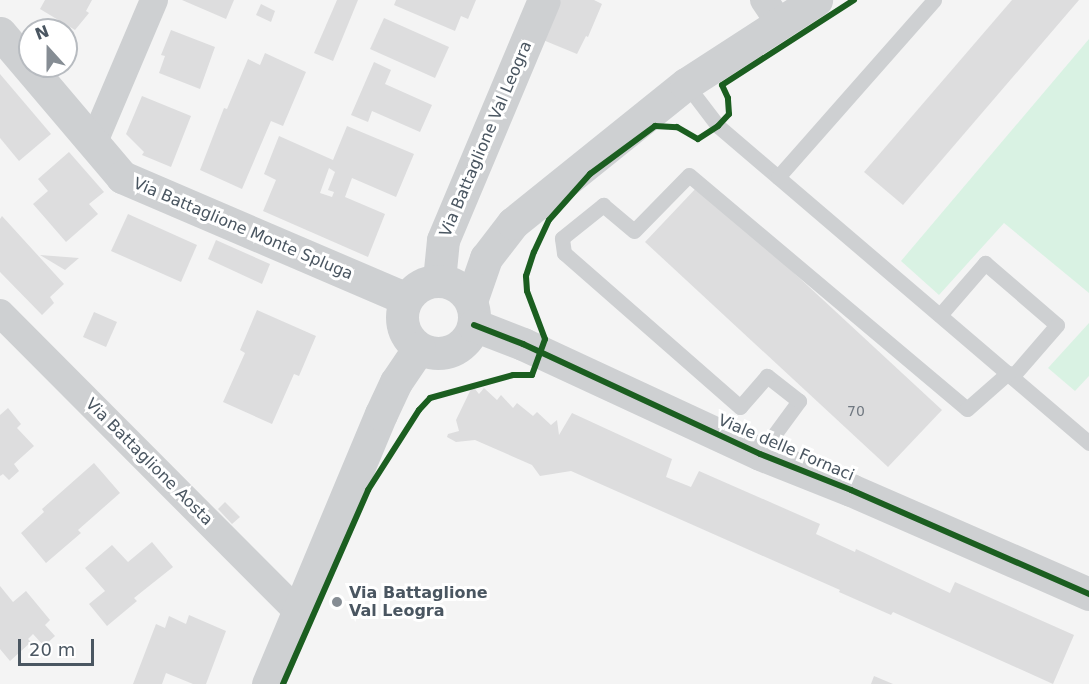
<!DOCTYPE html>
<style>
body{margin:0}
#map{position:relative;width:1089px;height:684px;overflow:hidden;background:#f4f4f4;font-family:"DejaVu Sans",sans-serif}
div>[style]{position:absolute}
.green>*{inset:0;background:#d9f2e3}
.building>*{inset:0;background:#ddddde}
.service>*{height:15px;margin:-7.5px;padding:0 7.5px;transform-origin:7.5px;border-radius:7.5px;background:#ced0d2}
.minor>*{height:28px;margin:-14px;padding:0 14px;transform-origin:14px;border-radius:14px;background:#ced0d2}
.tertiary>*{height:33px;margin:-16.5px;padding:0 16.5px;transform-origin:16.5px;border-radius:16.5px;background:#ced0d2}
.tertiary>.ring{margin:-16.5px;padding:0;box-sizing:content-box;background:none;border:33px solid #ced0d2;border-radius:50%}
.cycleway>*{height:6px;margin:-3px;padding:0 3px;transform-origin:3px;border-radius:3px;background:#1b5e20}
.dots>*{width:16px;height:16px;translate:-50% -50%;box-sizing:border-box;border:3px solid #fff;border-radius:50%}
span{translate:-50% -50%;white-space:nowrap;text-align:center;line-height:1.15;-webkit-text-stroke:6px #fff;paint-order:stroke}
.number-label{font-size:14px;color:#707881}
.number-label span{-webkit-text-stroke-width:0}
.street-label{font-size:16px;color:#4a5661}
.poi-label{font-size:16px;color:#4a5661;font-weight:700}
.left{translate:0 -50%;text-align:left}
.north{position:absolute;left:18px;top:18px;width:60px;height:60px;box-sizing:border-box;background:#fff;border:2px solid #b7bbc0;border-radius:50%;rotate:339deg;font-size:16px;font-weight:700;line-height:24px;text-align:center;color:#4a5661}
.north::after{content:'';display:block;margin:auto;width:21px;height:27px;background:#868d94;clip-path:polygon(50% 0,100% 100%,50% 72%,0 100%)}
.scale{position:absolute;left:18px;top:639px;width:76px;height:27px;box-sizing:border-box;border:3px solid #4a5661;border-top:0;padding-left:8px;font-size:18px;line-height:21px;white-space:nowrap;color:#4a5661;-webkit-text-stroke:4px #fff;paint-order:stroke}
</style>
<div id="map">
<div class="green">
<i style="clip-path:polygon(1089px 39px,1089px 293px,1004px 223px,939px 295px,901px 261px)"></i>
<i style="clip-path:polygon(1089px 323px,1089px 376px,1075px 391px,1048px 368px)"></i>
</div>
<div class="building">
<i style="clip-path:polygon(45px 0,92px 0,86px 11px,89px 13px,75px 30px,40px 9px)"></i>
<i style="clip-path:polygon(182px 0,234px 0,226px 19px)"></i>
<i style="clip-path:polygon(337px 0,358px 0,333px 61px,314px 53px)"></i>
<i style="clip-path:polygon(396px 0,476px 0,468px 19px,461px 16px,455px 31px,394px 5px)"></i>
<i style="clip-path:polygon(561px 0,594px 0,602px 4px,588px 37px,586px 36px,577px 54px,543px 40px)"></i>
<i style="clip-path:polygon(1012px 0,1079px 0,903px 205px,864px 172px)"></i>
<i style="clip-path:polygon(261px 4px,275px 11px,271px 22px,256px 15px)"></i>
<i style="clip-path:polygon(384px 18px,449px 47px,435px 78px,370px 49px)"></i>
<i style="clip-path:polygon(171px 30px,215px 47px,200px 89px,159px 73px,165px 56px,161px 55px)"></i>
<i style="clip-path:polygon(265px 53px,306px 72px,283px 126px,271px 121px,242px 189px,200px 170px,224px 108px,227px 109px,248px 59px,260px 65px)"></i>
<i style="clip-path:polygon(374px 62px,391px 70px,385px 84px,432px 105px,420px 132px,372px 111px,368px 122px,351px 115px)"></i>
<i style="clip-path:polygon(0 74px,51px 134px,19px 161px,0 138px)"></i>
<i style="clip-path:polygon(142px 96px,191px 116px,171px 167px,142px 155px,144px 152px,126px 134px)"></i>
<i style="clip-path:polygon(evenodd,347px 126px,414px 154px,396px 197px,352px 178px,345px 197px,385px 214px,368px 257px,263px 211px,276px 180px,264px 174px,279px 136px,333px 160px,347px 126px,329px 168px,335px 172px,328px 190px,334px 192px,332px 197px,320px 193px,329px 168px)"></i>
<i style="clip-path:polygon(69px 152px,104px 192px,89px 204px,98px 214px,66px 242px,33px 204px,48px 191px,38px 179px)"></i>
<i style="clip-path:polygon(699px 185px,942px 410px,888px 467px,645px 242px)"></i>
<i style="clip-path:polygon(128px 214px,197px 245px,181px 282px,111px 251px)"></i>
<i style="clip-path:polygon(2px 216px,64px 284px,50px 297px,54px 303px,42px 315px,0 272px,0 219px)"></i>
<i style="clip-path:polygon(216px 240px,270px 264px,262px 284px,208px 259px)"></i>
<i style="clip-path:polygon(40px 255px,79px 258px,65px 270px)"></i>
<i style="clip-path:polygon(257px 310px,316px 336px,299px 376px,294px 374px,272px 424px,223px 402px,245px 353px,240px 350px)"></i>
<i style="clip-path:polygon(94px 312px,117px 322px,106px 347px,83px 337px)"></i>
<i style="clip-path:polygon(484px 388px,497px 400px,501px 395px,513px 408px,517px 403px,533px 416px,537px 412px,551px 425px,557px 420px,559px 435px,572px 413px,672px 459px,666px 477px,691px 487px,699px 471px,820px 524px,816px 534px,855px 552px,856px 549px,950px 593px,955px 582px,1074px 635px,1053px 684px,893px 612px,891px 615px,839px 592px,840px 590px,571px 471px,540px 476px,532px 465px,475px 440px,456px 442px,447px 437px,448px 434px,459px 431px,456px 420px,471px 389px,475px 389px,479px 394px)"></i>
<i style="clip-path:polygon(8px 408px,21px 424px,17px 428px,34px 446px,14px 464px,19px 471px,9px 480px,3px 474px,0 476px,0 415px)"></i>
<i style="clip-path:polygon(94px 463px,120px 493px,78px 530px,81px 533px,46px 563px,21px 533px,44px 512px,42px 509px)"></i>
<i style="clip-path:polygon(225px 502px,240px 517px,232px 524px,218px 509px)"></i>
<i style="clip-path:polygon(152px 542px,173px 567px,134px 598px,137px 601px,107px 626px,89px 604px,105px 591px,85px 568px,112px 545px,128px 562px)"></i>
<i style="clip-path:polygon(0 586px,13px 602px,26px 591px,50px 620px,45px 625px,55px 636px,44px 646px,33px 634px,28px 639px,31px 642px,10px 661px,0 649px)"></i>
<i style="clip-path:polygon(189px 615px,226px 631px,206px 684px,193px 684px,166px 673px,162px 684px,133px 684px,156px 624px,165px 628px,169px 616px,186px 624px)"></i>
<i style="clip-path:polygon(874px 676px,893px 684px,871px 684px)"></i>
</div>
<div class="service">
<i style="left:686px;top:84px;width:53px;rotate:52.7deg"></i>
<i style="left:718px;top:126px;width:488px;rotate:40.5deg"></i>
<i style="left:778px;top:177px;width:236px;rotate:-48.6deg"></i>
<i style="left:940px;top:315px;width:69px;rotate:-49.1deg"></i>
<i style="left:985px;top:263px;width:95px;rotate:40.7deg"></i>
<i style="left:1057px;top:325px;width:69px;rotate:130.9deg"></i>
<i style="left:760px;top:454px;width:66px;rotate:-53.7deg"></i>
<i style="left:799px;top:401px;width:41px;rotate:-142deg"></i>
<i style="left:767px;top:376px;width:41px;rotate:131.1deg"></i>
<i style="left:740px;top:407px;width:234px;rotate:-138.8deg"></i>
<i style="left:564px;top:253px;width:15px;rotate:-98deg"></i>
<i style="left:562px;top:238px;width:53px;rotate:-38.8deg"></i>
<i style="left:603px;top:205px;width:40px;rotate:40deg"></i>
<i style="left:634px;top:231px;width:78px;rotate:-45.5deg"></i>
<i style="left:689px;top:175px;width:363px;rotate:40.1deg"></i>
<i style="left:967px;top:409px;width:55px;rotate:-41.3deg"></i>
</div>
<div class="minor">
<i style="left:764px;top:0;width:29px;rotate:56deg"></i>
<i style="left:93px;top:144px;width:156px;rotate:-67deg"></i>
<i style="left:0;top:313px;width:421px;rotate:45.1deg"></i>
</div>
<div class="tertiary">
<i style="left:0;top:33px;width:189px;rotate:49.7deg"></i>
<i style="left:122px;top:177px;width:309px;rotate:23.2deg"></i>
<i style="left:439px;top:280px;width:40px;rotate:-84.3deg"></i>
<i style="left:443px;top:240px;width:260px;rotate:-67.2deg"></i>
<i class="ring" style="left:402px;top:281px;width:39px;height:39px"></i>
<i style="left:471px;top:301px;width:46px;rotate:-70.8deg"></i>
<i style="left:486px;top:258px;width:44px;rotate:-52.4deg"></i>
<i style="left:513px;top:223px;width:222px;rotate:-38.8deg"></i>
<i style="left:686px;top:84px;width:155px;rotate:-32.9deg"></i>
<i style="left:474px;top:325px;width:53px;rotate:21.2deg"></i>
<i style="left:523px;top:344px;width:261px;rotate:24.9deg"></i>
<i style="left:760px;top:454px;width:98px;rotate:21.6deg"></i>
<i style="left:851px;top:490px;width:260px;rotate:23.6deg"></i>
<i style="left:268px;top:684px;width:293px;rotate:-67.3deg"></i>
<i style="left:381px;top:414px;width:35px;rotate:-65deg"></i>
<i style="left:396px;top:382px;width:41px;rotate:-55.9deg"></i>
</div>
<div class="cycleway">
<i style="left:474px;top:325px;width:53px;rotate:21.2deg"></i>
<i style="left:523px;top:344px;width:261px;rotate:24.9deg"></i>
<i style="left:760px;top:454px;width:98px;rotate:21.6deg"></i>
<i style="left:851px;top:490px;width:260px;rotate:23.6deg"></i>
<i style="left:283px;top:684px;width:212px;rotate:-66.3deg"></i>
<i style="left:368px;top:490px;width:95px;rotate:-57.5deg"></i>
<i style="left:419px;top:410px;width:16px;rotate:-47deg"></i>
<i style="left:430px;top:398px;width:86px;rotate:-15.5deg"></i>
<i style="left:513px;top:375px;width:19px"></i>
<i style="left:532px;top:375px;width:38px;rotate:-70deg"></i>
<i style="left:545px;top:339px;width:51px;rotate:-110.6deg"></i>
<i style="left:527px;top:291px;width:15px;rotate:-94deg"></i>
<i style="left:526px;top:276px;width:25px;rotate:-72deg"></i>
<i style="left:534px;top:252px;width:35px;rotate:-65deg"></i>
<i style="left:549px;top:220px;width:62px;rotate:-48.3deg"></i>
<i style="left:590px;top:174px;width:81px;rotate:-36.4deg"></i>
<i style="left:655px;top:126px;width:22px;rotate:3deg"></i>
<i style="left:677px;top:127px;width:24px;rotate:30deg"></i>
<i style="left:698px;top:139px;width:24px;rotate:-33deg"></i>
<i style="left:718px;top:126px;width:16px;rotate:-47deg"></i>
<i style="left:729px;top:114px;width:16px;rotate:-94deg"></i>
<i style="left:728px;top:98px;width:14px;rotate:-115deg"></i>
<i style="left:722px;top:85px;width:157px;rotate:-32.8deg"></i>
</div>
<div class="dots">
<i style="left:337px;top:602px;background:#868d94"></i>
</div>
<div class="number-label">
<span style="left:856px;top:411px">70</span>
</div>
<div class="street-label">
<span style="left:486px;top:139px;rotate:-67deg">Via Battaglione Val Leogra</span>
<span style="left:243px;top:229px;rotate:23deg">Via Battaglione Monte Spluga</span>
<span style="left:786px;top:448px;rotate:23deg">Viale delle Fornaci</span>
<span style="left:149px;top:462px;rotate:45deg">Via Battaglione Aosta</span>
</div>
<div class="poi-label">
<span class="left" style="left:349px;top:602px">Via Battaglione<br>Val Leogra</span>
</div>
<div class="north">N</div>
<div class="scale">20 m</div>
</div>
